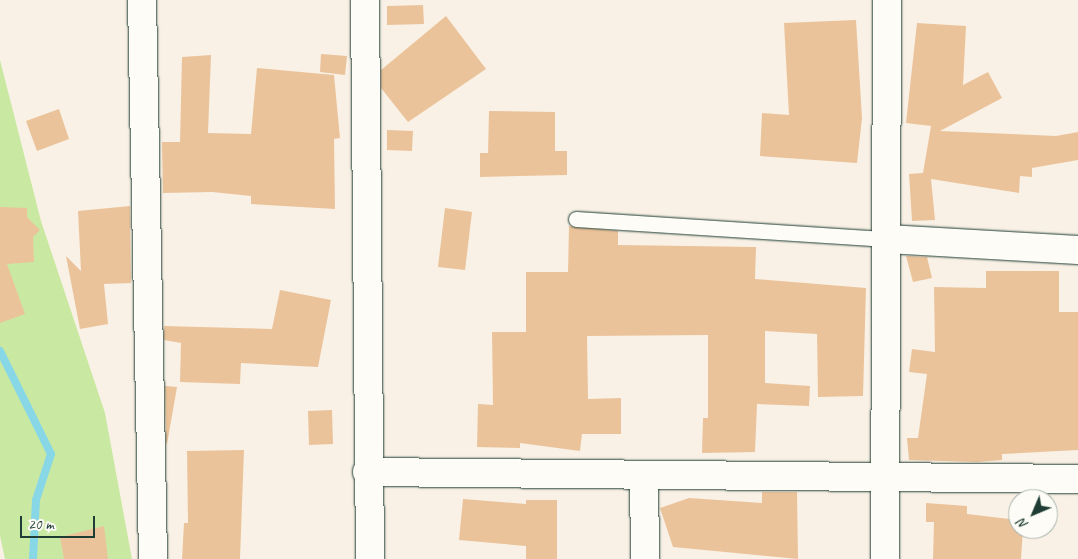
<!DOCTYPE html>
<style>
body{margin:0}
#map{position:relative;width:1078px;height:559px;overflow:hidden;background:#f9f1e5;font-family:Caveat,sans-serif}
div>[style]{position:absolute}
.green>*{inset:0;background:#c9e9a2}
.stream>*{height:8px;margin:-4px;padding:0 4px;transform-origin:4px;border-radius:4px;background:#88d7e6}
.building>*{inset:0;background:#ebc39b}
.roads{filter:drop-shadow(0 0 1px #1f3d34) drop-shadow(0 0 1px #1f3d34)}
.service>*{height:15px;margin:-7.5px;padding:0 7.5px;transform-origin:7.5px;border-radius:7.5px;background:#fdfcf7}
.minor>*{height:28px;margin:-14px;padding:0 14px;transform-origin:14px;border-radius:14px;background:#fdfcf7}
span{translate:-50% -50%;white-space:nowrap;text-align:center;line-height:1.15;-webkit-text-stroke:5px #fdfcf7;paint-order:stroke}
.north{position:absolute;left:1008px;top:489px;width:50px;height:50px;box-sizing:border-box;background:#fdfcf7;border:1px solid #a4b0a9;border-radius:50%;rotate:225deg;font-size:14px;font-weight:700;line-height:20px;text-align:center;color:#1f3d34}
.north::after{content:'';display:block;margin:auto;width:18px;height:22px;background:#1f3d34;clip-path:polygon(50% 0,100% 100%,50% 72%,0 100%)}
.scale{position:absolute;left:20px;top:516px;width:75px;height:22px;box-sizing:border-box;border:2px solid #1f3d34;border-top:0;padding-left:6px;font-size:15px;line-height:18px;white-space:nowrap;color:#1f3d34;-webkit-text-stroke:4px #fdfcf7;paint-order:stroke}
</style>
<div id="map">
<div class="green">
<i style="clip-path:polygon(0 60px,41px 221px,105px 413px,132px 559px,5px 559px,0 536px)"></i>
</div>
<div class="stream">
<i style="left:0;top:351px;width:115px;rotate:63.7deg"></i>
<i style="left:51px;top:454px;width:48px;rotate:108.1deg"></i>
<i style="left:36px;top:500px;width:59px;rotate:92.9deg"></i>
</div>
<div class="building">
<i style="clip-path:polygon(423px 5px,424px 24px,387px 25px,387px 6px)"></i>
<i style="clip-path:polygon(446px 16px,486px 69px,408px 122px,381px 88px,381px 70px)"></i>
<i style="clip-path:polygon(856px 20px,862px 118px,857px 163px,760px 156px,762px 113px,789px 115px,784px 23px)"></i>
<i style="clip-path:polygon(917px 23px,966px 26px,963px 85px,988px 72px,1002px 98px,940px 131px,1056px 136px,1078px 132px,1078px 160px,1032px 168px,1032px 177px,1020px 176px,1019px 193px,931px 179px,935px 220px,912px 221px,909px 174px,923px 173px,931px 126px,906px 123px)"></i>
<i style="clip-path:polygon(321px 54px,347px 56px,345px 75px,320px 72px)"></i>
<i style="clip-path:polygon(211px 55px,208px 133px,251px 134px,257px 68px,334px 75px,340px 138px,334px 139px,335px 209px,251px 204px,251px 196px,212px 192px,163px 193px,162px 142px,180px 142px,182px 57px)"></i>
<i style="clip-path:polygon(59px 109px,69px 139px,37px 151px,26px 121px)"></i>
<i style="clip-path:polygon(489px 111px,555px 112px,555px 151px,567px 151px,567px 175px,480px 177px,480px 153px,488px 153px)"></i>
<i style="clip-path:polygon(387px 130px,413px 131px,412px 151px,387px 150px)"></i>
<i style="clip-path:polygon(130px 206px,131px 283px,104px 284px,108px 324px,80px 329px,66px 256px,81px 271px,78px 211px)"></i>
<i style="clip-path:polygon(0 207px,27px 208px,27px 217px,40px 230px,33px 237px,34px 262px,7px 264px,25px 314px,0 323px)"></i>
<i style="clip-path:polygon(445px 208px,472px 212px,465px 270px,438px 267px)"></i>
<i style="clip-path:polygon(569px 226px,618px 231px,618px 245px,756px 247px,755px 279px,866px 288px,863px 396px,818px 397px,817px 334px,765px 331px,765px 383px,810px 386px,809px 406px,757px 404px,755px 452px,702px 453px,703px 418px,708px 418px,708px 335px,587px 336px,588px 399px,621px 398px,621px 434px,582px 434px,580px 451px,520px 443px,520px 448px,477px 447px,478px 404px,493px 405px,492px 332px,526px 332px,526px 272px,568px 272px)"></i>
<i style="clip-path:polygon(906px 256px,927px 257px,932px 278px,913px 282px)"></i>
<i style="clip-path:polygon(986px 271px,1059px 271px,1059px 312px,1078px 312px,1078px 450px,1002px 454px,1002px 460px,977px 462px,909px 460px,907px 438px,918px 438px,927px 374px,909px 372px,912px 349px,935px 352px,934px 287px,986px 288px)"></i>
<i style="clip-path:polygon(280px 290px,331px 300px,318px 367px,241px 363px,240px 384px,180px 382px,181px 343px,164px 340px,164px 326px,272px 329px)"></i>
<i style="clip-path:polygon(165px 386px,177px 387px,167px 444px,166px 443px)"></i>
<i style="clip-path:polygon(332px 410px,333px 444px,309px 445px,308px 411px)"></i>
<i style="clip-path:polygon(244px 450px,240px 559px,182px 559px,184px 523px,188px 523px,187px 451px)"></i>
<i style="clip-path:polygon(762px 492px,797px 492px,798px 559px,673px 547px,660px 508px,689px 498px,762px 503px)"></i>
<i style="clip-path:polygon(463px 499px,526px 504px,526px 500px,557px 500px,557px 559px,526px 559px,526px 546px,459px 540px)"></i>
<i style="clip-path:polygon(926px 503px,967px 506px,967px 514px,1018px 520px,1018px 529px,1023px 529px,1021px 559px,933px 559px,934px 522px,926px 522px)"></i>
<i style="clip-path:polygon(104px 526px,108px 559px,64px 559px,60px 537px)"></i>
</div>
<div class="roads">
<div class="service">
<i style="left:576px;top:219px;width:312px;rotate:3.7deg"></i>
</div>
<div class="minor">
<i style="left:142px;top:0;width:559px;rotate:88.87deg"></i>
<i style="left:365px;top:0;width:559px;rotate:89.49deg"></i>
<i style="left:887px;top:239px;width:191px;rotate:3.3deg"></i>
<i style="left:367px;top:472px;width:711px;rotate:0.56deg"></i>
<i style="left:644px;top:475px;width:84px;rotate:89.3deg"></i>
<i style="left:885px;top:559px;width:559px;rotate:-89.8deg"></i>
</div>
</div>
<div class="north">N</div>
<div class="scale">20 m</div>
</div>
